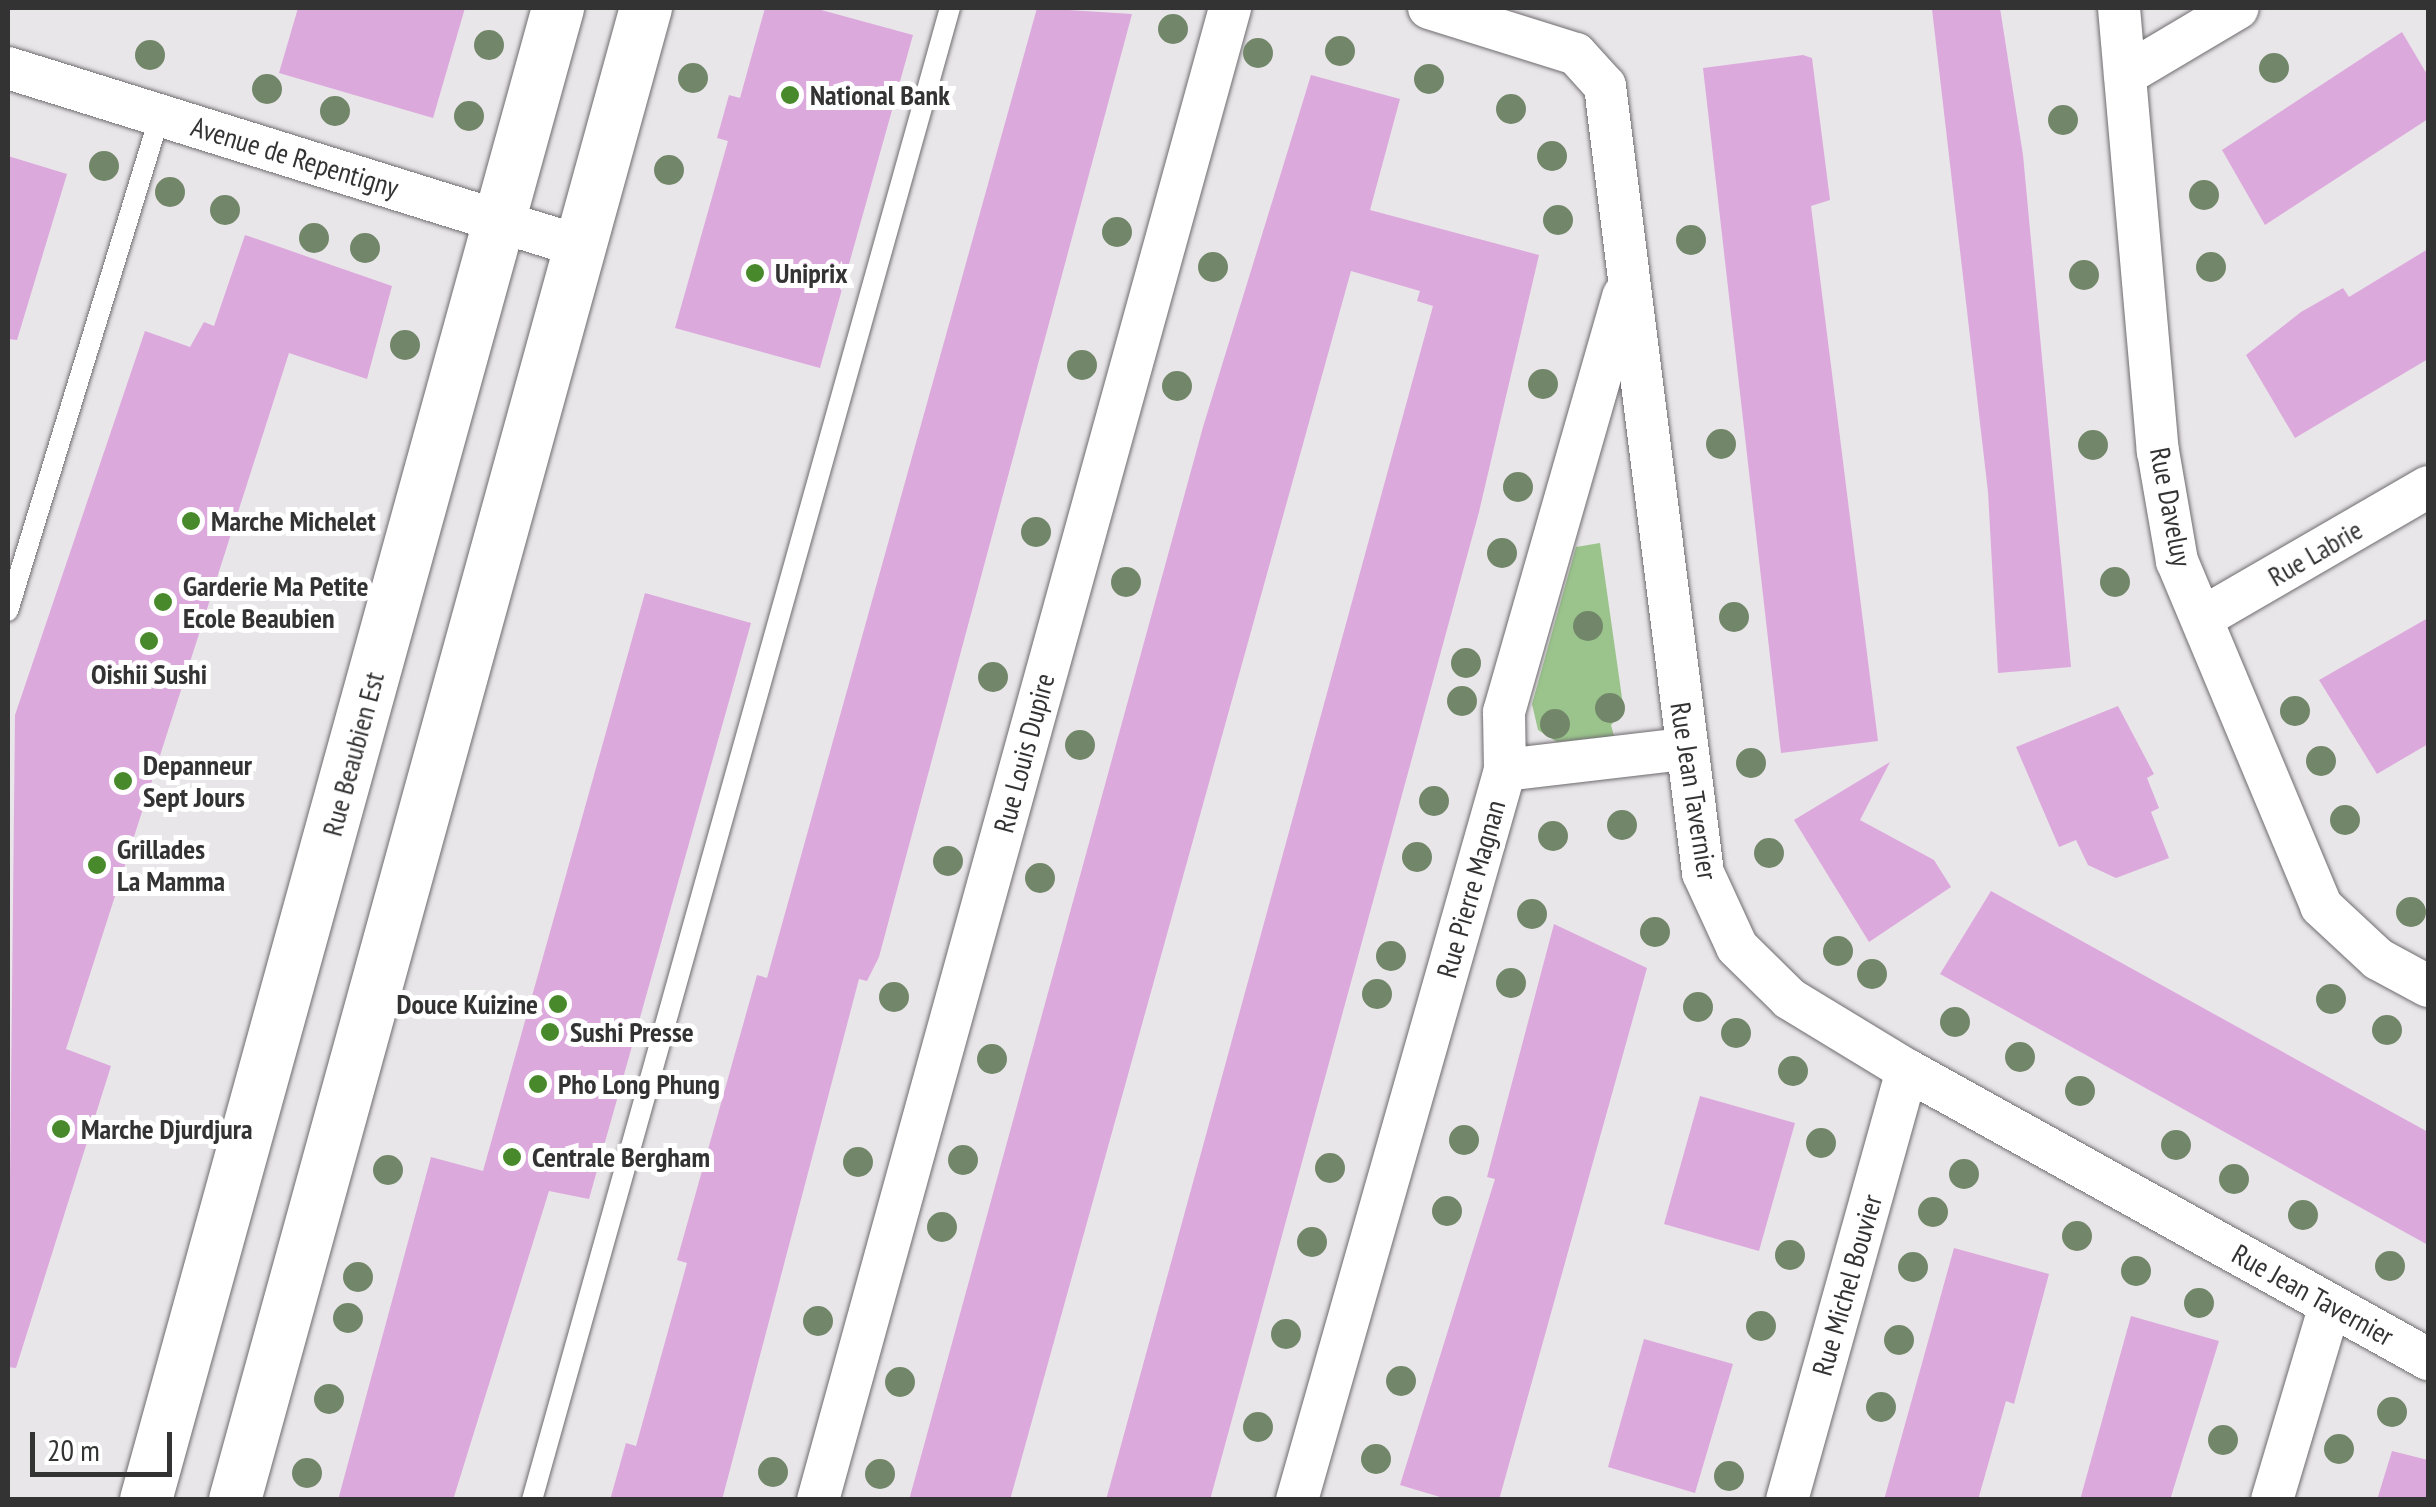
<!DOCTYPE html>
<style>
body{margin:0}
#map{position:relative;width:2436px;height:1507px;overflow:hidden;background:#e9e6e9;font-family:"PT Sans Narrow",sans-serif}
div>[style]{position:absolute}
.green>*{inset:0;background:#9bc48c}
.building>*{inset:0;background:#dca9dd}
.roads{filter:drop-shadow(0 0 2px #6f6c6f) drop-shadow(0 0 2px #6f6c6f)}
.service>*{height:20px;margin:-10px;padding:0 10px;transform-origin:10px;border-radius:10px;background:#fff}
.minor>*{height:42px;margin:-21px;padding:0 21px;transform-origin:21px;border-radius:21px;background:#fff}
.tertiary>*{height:52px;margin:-26px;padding:0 26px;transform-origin:26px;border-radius:26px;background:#fff}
.trees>*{width:30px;height:30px;margin:-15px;border-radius:50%;background:#728769}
.dots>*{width:28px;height:28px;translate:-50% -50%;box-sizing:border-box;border:5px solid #fff;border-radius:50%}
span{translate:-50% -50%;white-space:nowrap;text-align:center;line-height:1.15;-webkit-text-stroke:10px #fff;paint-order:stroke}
.poi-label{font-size:28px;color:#343334;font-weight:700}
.left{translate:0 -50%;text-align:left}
.right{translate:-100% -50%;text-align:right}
.street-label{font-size:28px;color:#343334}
.frame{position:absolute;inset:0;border:10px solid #343334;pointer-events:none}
.scale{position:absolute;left:30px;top:1432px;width:142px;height:45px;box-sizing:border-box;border:5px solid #343334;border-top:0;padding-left:12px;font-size:30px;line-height:35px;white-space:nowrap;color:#343334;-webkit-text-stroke:8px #fff;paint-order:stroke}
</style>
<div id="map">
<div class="green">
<i style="clip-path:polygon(1600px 543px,1624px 712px,1611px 725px,1614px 736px,1557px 742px,1538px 730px,1532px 704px,1576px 547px)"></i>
</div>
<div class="building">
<i style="clip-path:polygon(298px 8px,465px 8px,433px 118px,279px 73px)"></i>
<i style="clip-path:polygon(765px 8px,814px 8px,913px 35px,820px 368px,675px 328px,728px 141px,717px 138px,729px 95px,740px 98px)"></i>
<i style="clip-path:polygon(1037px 8px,1132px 14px,879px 957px,867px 981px,859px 979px,722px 1500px,610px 1500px,626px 1443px,636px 1446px,687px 1263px,677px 1260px,700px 1178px,757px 975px,767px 978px)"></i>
<i style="clip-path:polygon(2000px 8px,2023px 155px,2071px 667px,1998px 673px,1988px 492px,1932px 9px)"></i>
<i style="clip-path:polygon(2402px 32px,2428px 76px,2428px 119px,2265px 225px,2222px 150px)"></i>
<i style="clip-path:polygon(1803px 55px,1812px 58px,1830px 200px,1811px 206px,1878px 741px,1781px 753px,1703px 68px)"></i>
<i style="clip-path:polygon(1311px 75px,1400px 99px,1370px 210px,1539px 255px,1479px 512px,1210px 1500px,1106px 1500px,1433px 306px,1417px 301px,1420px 291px,1351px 271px,1010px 1500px,909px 1500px,1203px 427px)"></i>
<i style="clip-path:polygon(8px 156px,67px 174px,17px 340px,8px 339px)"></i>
<i style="clip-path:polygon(245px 235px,392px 286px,367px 379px,289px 353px,66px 1049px,111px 1066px,16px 1368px,8px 1367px,15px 715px,145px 331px,190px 347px,204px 322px,214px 326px)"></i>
<i style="clip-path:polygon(2428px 249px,2428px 359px,2295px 438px,2246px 355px,2301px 312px,2343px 288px,2349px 297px)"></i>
<i style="clip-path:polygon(645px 593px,751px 623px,589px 1199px,549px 1191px,453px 1500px,338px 1500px,431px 1157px,483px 1171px)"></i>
<i style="clip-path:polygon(2428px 618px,2428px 744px,2377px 774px,2319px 680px)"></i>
<i style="clip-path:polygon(2118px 706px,2154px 774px,2147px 778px,2159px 808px,2151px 812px,2169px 858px,2116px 878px,2088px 865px,2076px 840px,2059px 847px,2016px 747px)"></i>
<i style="clip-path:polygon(1890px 762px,1860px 820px,1934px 860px,1951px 887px,1869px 942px,1794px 820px)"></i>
<i style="clip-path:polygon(1991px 891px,2428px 1132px,2428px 1245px,1940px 974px)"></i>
<i style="clip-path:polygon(1554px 924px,1647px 968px,1499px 1500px,1450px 1500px,1400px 1485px,1495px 1179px,1487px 1177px)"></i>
<i style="clip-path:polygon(1700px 1096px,1795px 1123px,1759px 1251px,1664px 1224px)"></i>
<i style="clip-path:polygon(1954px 1248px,2049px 1274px,2014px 1404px,2006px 1401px,1978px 1500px,1884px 1500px)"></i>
<i style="clip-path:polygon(2131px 1316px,2219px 1341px,2170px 1500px,2080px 1500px)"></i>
<i style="clip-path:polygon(1644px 1339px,1733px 1364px,1695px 1493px,1608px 1467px)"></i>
<i style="clip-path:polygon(2392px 1451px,2428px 1460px,2428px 1500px,2377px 1500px)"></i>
</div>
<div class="roads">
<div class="service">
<i style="left:8px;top:611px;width:519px;rotate:-72.96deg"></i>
<i style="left:532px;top:1500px;width:1549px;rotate:-74.35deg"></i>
</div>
<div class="minor">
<i style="left:1429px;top:8px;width:154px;rotate:17.4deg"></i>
<i style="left:1576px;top:54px;width:43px;rotate:47.8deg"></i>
<i style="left:1605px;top:86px;width:793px;rotate:82.9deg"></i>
<i style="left:1703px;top:873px;width:81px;rotate:65.3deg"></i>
<i style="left:1737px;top:947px;width:74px;rotate:44.5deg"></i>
<i style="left:1790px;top:999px;width:137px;rotate:31.3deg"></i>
<i style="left:1907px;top:1070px;width:596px;rotate:29.02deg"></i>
<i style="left:2119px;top:8px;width:445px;rotate:85deg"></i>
<i style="left:2158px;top:451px;width:112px;rotate:80.2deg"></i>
<i style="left:2177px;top:561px;width:374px;rotate:67.3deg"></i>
<i style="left:2321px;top:906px;width:78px;rotate:42.9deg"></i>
<i style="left:2378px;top:959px;width:57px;rotate:28.4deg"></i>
<i style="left:8px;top:68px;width:601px;rotate:17.32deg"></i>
<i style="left:2125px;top:75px;width:131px;rotate:-30.7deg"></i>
<i style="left:2202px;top:618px;width:261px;rotate:-30.1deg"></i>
<i style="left:1505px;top:770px;width:181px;rotate:-6.7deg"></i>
<i style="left:818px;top:1500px;width:1548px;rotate:-74.56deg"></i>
<i style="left:1297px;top:1500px;width:759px;rotate:-74.1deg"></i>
<i style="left:1505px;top:770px;width:58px;rotate:-91deg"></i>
<i style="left:1504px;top:712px;width:433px;rotate:-74deg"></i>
<i style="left:1787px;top:1500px;width:446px;rotate:-74.4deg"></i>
<i style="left:2272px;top:1500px;width:203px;rotate:-73.4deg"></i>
</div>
<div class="tertiary">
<i style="left:146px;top:1500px;width:1548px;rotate:-74.56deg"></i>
<i style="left:235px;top:1500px;width:1548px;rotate:-74.6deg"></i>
</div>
</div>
<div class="trees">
<i style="left:1173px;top:29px"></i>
<i style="left:489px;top:45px"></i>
<i style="left:1340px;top:51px"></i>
<i style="left:1258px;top:53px"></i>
<i style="left:150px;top:55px"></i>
<i style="left:2274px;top:68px"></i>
<i style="left:693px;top:78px"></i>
<i style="left:1429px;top:79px"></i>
<i style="left:267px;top:89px"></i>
<i style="left:1511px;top:109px"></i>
<i style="left:335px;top:111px"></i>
<i style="left:469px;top:116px"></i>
<i style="left:2063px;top:120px"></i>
<i style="left:1552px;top:156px"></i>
<i style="left:104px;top:166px"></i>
<i style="left:669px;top:170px"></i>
<i style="left:170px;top:192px"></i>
<i style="left:2204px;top:195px"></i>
<i style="left:225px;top:210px"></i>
<i style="left:1558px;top:220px"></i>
<i style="left:1117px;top:232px"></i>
<i style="left:314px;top:238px"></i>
<i style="left:1691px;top:240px"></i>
<i style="left:365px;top:248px"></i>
<i style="left:1213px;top:267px"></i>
<i style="left:2211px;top:267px"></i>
<i style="left:2084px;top:275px"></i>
<i style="left:405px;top:345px"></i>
<i style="left:1082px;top:365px"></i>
<i style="left:1543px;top:384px"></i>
<i style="left:1177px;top:386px"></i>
<i style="left:1721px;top:444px"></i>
<i style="left:2093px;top:445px"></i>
<i style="left:1518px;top:487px"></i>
<i style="left:1036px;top:532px"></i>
<i style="left:1502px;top:553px"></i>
<i style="left:1126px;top:582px"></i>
<i style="left:2115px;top:582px"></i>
<i style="left:1734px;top:617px"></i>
<i style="left:1588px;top:626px"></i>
<i style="left:1466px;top:663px"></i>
<i style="left:993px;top:677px"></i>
<i style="left:1462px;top:701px"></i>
<i style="left:1610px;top:708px"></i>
<i style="left:2295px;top:711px"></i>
<i style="left:1555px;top:724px"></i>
<i style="left:1080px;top:745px"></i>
<i style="left:2321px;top:761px"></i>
<i style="left:1751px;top:763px"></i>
<i style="left:1434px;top:801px"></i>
<i style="left:2345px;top:820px"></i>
<i style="left:1622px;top:825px"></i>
<i style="left:1553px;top:836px"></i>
<i style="left:1769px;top:853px"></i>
<i style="left:1417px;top:857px"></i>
<i style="left:948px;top:861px"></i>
<i style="left:1040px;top:878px"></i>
<i style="left:2411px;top:912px"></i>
<i style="left:1532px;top:914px"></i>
<i style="left:1655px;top:932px"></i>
<i style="left:1838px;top:951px"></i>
<i style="left:1391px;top:956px"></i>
<i style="left:1872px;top:974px"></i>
<i style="left:1511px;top:983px"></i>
<i style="left:1377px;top:994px"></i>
<i style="left:894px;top:997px"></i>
<i style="left:2331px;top:999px"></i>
<i style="left:1698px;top:1007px"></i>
<i style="left:1955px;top:1022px"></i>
<i style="left:2387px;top:1030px"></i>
<i style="left:1736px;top:1033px"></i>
<i style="left:2020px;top:1057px"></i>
<i style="left:992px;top:1059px"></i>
<i style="left:1793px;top:1071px"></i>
<i style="left:2080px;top:1091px"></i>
<i style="left:1464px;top:1140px"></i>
<i style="left:1821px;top:1143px"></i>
<i style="left:2176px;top:1145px"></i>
<i style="left:963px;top:1160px"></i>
<i style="left:858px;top:1162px"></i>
<i style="left:1330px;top:1168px"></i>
<i style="left:388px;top:1170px"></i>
<i style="left:1964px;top:1174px"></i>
<i style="left:2234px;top:1179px"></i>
<i style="left:1447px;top:1211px"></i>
<i style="left:1933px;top:1212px"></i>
<i style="left:2303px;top:1215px"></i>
<i style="left:942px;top:1227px"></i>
<i style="left:2077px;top:1236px"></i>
<i style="left:1312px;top:1242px"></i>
<i style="left:1790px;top:1255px"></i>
<i style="left:2390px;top:1266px"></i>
<i style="left:1913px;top:1267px"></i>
<i style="left:2136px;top:1271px"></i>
<i style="left:358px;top:1277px"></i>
<i style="left:2199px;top:1303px"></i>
<i style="left:348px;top:1318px"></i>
<i style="left:818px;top:1321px"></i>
<i style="left:1761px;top:1326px"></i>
<i style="left:1286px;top:1334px"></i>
<i style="left:1899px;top:1340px"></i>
<i style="left:1401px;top:1381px"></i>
<i style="left:900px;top:1382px"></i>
<i style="left:329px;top:1399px"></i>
<i style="left:1881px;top:1407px"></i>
<i style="left:2392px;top:1412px"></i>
<i style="left:1258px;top:1427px"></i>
<i style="left:2223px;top:1440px"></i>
<i style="left:2339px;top:1449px"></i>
<i style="left:1376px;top:1459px"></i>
<i style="left:773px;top:1472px"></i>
<i style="left:307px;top:1473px"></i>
<i style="left:880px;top:1474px"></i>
<i style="left:1729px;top:1476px"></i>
</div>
<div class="dots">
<i style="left:790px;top:95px;background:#48892b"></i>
<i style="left:755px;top:273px;background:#48892b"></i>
<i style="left:191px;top:521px;background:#48892b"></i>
<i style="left:163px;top:602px;background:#48892b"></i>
<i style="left:149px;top:641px;background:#48892b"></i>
<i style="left:123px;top:781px;background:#48892b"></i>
<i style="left:97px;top:865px;background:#48892b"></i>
<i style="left:558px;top:1004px;background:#48892b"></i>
<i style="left:550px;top:1032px;background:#48892b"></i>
<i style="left:538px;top:1084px;background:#48892b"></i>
<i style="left:61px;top:1129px;background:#48892b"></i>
<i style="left:512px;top:1157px;background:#48892b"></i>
</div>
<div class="poi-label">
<span class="left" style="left:810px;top:95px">National Bank</span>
<span class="left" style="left:775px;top:273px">Uniprix</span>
<span class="left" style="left:211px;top:521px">Marche Michelet</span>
<span class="left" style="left:183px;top:602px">Garderie Ma Petite<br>Ecole Beaubien</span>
<span style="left:149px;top:674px">Oishii Sushi</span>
<span class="left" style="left:143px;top:781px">Depanneur<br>Sept Jours</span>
<span class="left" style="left:117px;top:865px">Grillades<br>La Mamma</span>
<span class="right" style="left:538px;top:1004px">Douce Kuizine</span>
<span class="left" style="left:570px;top:1032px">Sushi Presse</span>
<span class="left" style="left:558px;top:1084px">Pho Long Phung</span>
<span class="left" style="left:81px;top:1129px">Marche Djurdjura</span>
<span class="left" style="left:532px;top:1157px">Centrale Bergham</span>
</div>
<div class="street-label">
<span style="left:295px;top:157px;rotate:17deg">Avenue de Repentigny</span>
<span style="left:2171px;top:507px;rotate:79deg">Rue Daveluy</span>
<span style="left:2315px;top:553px;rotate:-30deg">Rue Labrie</span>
<span style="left:1024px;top:753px;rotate:-75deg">Rue Louis Dupire</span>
<span style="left:353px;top:754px;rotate:-75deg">Rue Beaubien Est</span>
<span style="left:1694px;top:791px;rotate:81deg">Rue Jean Tavernier</span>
<span style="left:1471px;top:889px;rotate:-74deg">Rue Pierre Magnan</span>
<span style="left:1847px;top:1285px;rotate:-74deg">Rue Michel Bouvier</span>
<span style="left:2313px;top:1295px;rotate:29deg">Rue Jean Tavernier</span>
</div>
<div class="frame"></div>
<div class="scale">20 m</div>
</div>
